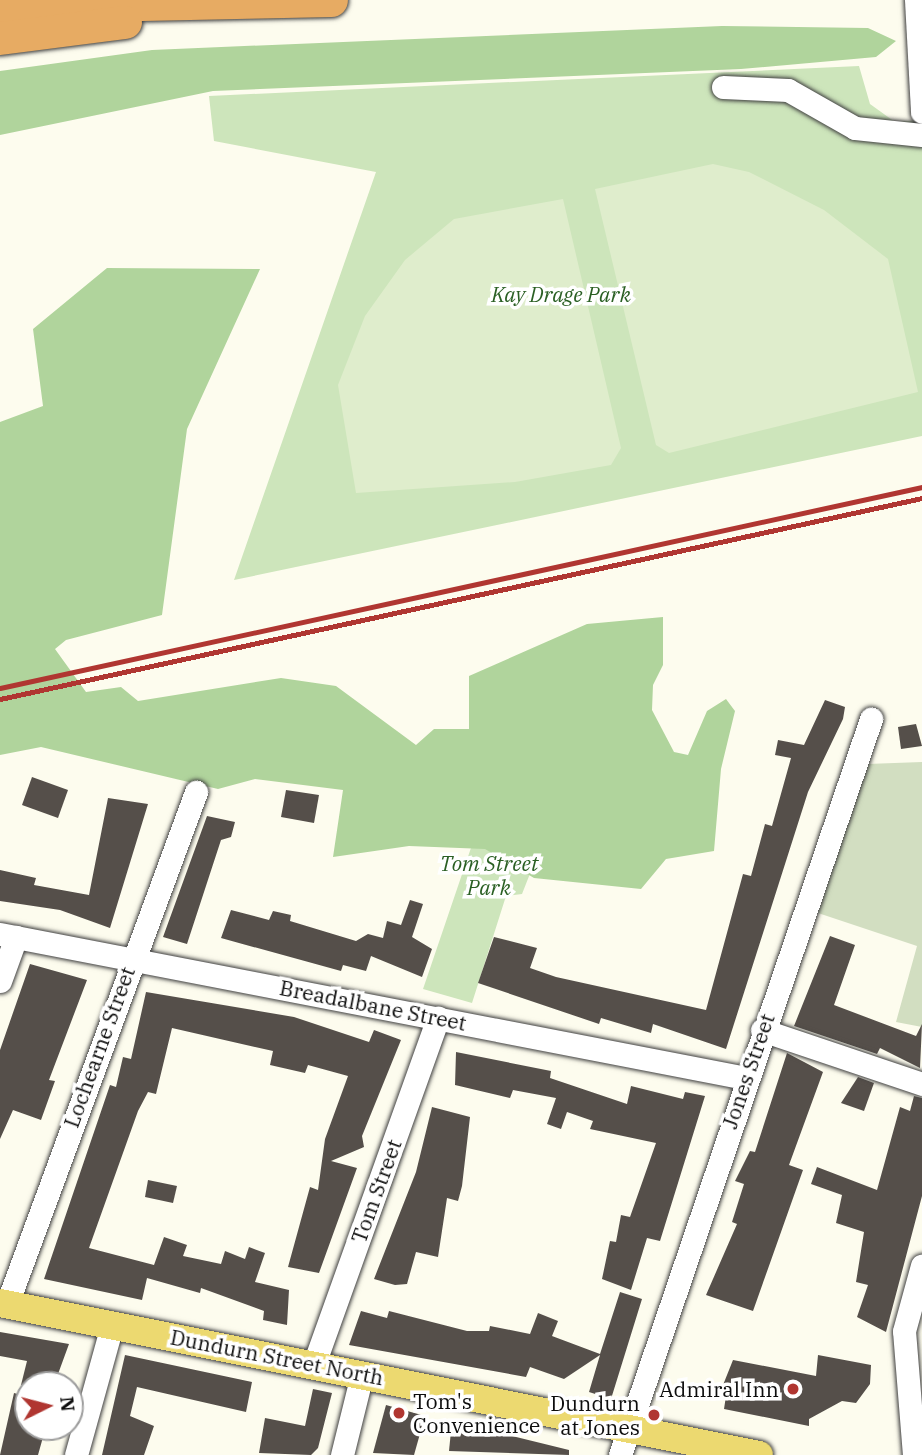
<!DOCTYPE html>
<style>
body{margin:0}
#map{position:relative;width:922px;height:1455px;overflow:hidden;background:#fdfcee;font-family:"IBM Plex Serif",serif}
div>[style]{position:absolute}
.green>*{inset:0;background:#cde5bb}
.forest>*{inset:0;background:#b0d49c}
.cemetery>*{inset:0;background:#d2dec1}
.pitch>*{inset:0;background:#dfedcc}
.building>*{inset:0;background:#554f4a}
.roads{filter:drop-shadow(0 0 2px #404040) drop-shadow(0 0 2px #404040)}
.minor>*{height:23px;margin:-11.5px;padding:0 11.5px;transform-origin:11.5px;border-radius:11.5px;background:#fff}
.major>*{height:28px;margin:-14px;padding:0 14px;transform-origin:14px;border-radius:14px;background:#ecd970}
.highway>*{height:33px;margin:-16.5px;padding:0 16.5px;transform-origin:16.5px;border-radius:16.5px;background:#e7ab63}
.rail>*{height:5px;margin:-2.5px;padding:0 2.5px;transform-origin:2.5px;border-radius:2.5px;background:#b03631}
.dots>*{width:19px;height:19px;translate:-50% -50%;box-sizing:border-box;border:4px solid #fff;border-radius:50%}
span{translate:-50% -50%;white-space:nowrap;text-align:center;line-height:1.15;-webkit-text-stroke:7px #fff;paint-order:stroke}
.park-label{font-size:21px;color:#2a5f23;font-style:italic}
.street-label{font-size:21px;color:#0d0d0d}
.poi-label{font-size:21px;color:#0d0d0d}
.right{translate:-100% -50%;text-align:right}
.left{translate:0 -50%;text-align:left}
.north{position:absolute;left:14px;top:1371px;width:70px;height:70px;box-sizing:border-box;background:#fff;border:2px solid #9e9e9e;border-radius:50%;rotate:84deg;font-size:19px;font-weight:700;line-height:28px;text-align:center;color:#0d0d0d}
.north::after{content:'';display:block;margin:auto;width:24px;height:32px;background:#b03631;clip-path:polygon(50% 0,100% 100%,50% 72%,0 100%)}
</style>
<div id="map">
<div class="green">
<i style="clip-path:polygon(859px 66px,870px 104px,895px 122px,922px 120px,922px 436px,234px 580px,376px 172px,214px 141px,209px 96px)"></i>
<i style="clip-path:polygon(474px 839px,533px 866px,522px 894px,506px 896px,472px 1003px,423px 989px)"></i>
</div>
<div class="forest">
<i style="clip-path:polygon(722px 26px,868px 28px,896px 41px,876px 57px,741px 69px,213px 91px,0 135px,0 71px,152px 50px)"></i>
<i style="clip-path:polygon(107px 268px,260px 269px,187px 429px,162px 615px,66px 640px,55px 649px,86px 692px,121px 687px,138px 701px,281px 678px,336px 686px,416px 745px,434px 729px,469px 729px,469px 676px,587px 624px,663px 617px,663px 665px,653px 685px,652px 710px,674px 752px,688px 755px,707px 711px,726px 699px,735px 711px,721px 769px,714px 851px,666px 859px,641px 889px,534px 878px,485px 849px,409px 846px,333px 857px,343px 790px,255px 779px,218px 789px,41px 747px,0 755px,0 422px,43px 406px,33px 329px)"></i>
</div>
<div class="cemetery">
<i style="clip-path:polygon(922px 762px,922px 1027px,896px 1022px,917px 946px,818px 913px,867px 764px)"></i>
</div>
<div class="pitch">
<i style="clip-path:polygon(713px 164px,749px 172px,824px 210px,888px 259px,918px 392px,669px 453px,656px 445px,595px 189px)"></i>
<i style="clip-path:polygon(563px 199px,621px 448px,611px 465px,515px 482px,356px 493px,338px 385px,365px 316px,405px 260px,454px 219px)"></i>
</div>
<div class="building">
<i style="clip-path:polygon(825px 700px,845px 707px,843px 719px,808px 792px,726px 1049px,653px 1024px,651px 1033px,601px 1018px,599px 1024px,478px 983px,494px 937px,537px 948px,530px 968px,556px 977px,706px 1010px,743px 874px,751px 876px,765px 824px,772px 826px,791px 758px,775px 755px,778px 740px,804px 745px)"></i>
<i style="clip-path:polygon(916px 724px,922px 746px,901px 749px,898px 727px)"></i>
<i style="clip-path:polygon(32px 777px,68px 790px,58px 818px,22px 805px)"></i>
<i style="clip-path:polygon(286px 790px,319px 795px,314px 823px,281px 817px)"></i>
<i style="clip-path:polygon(108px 798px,148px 804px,110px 928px,60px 910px,0 901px,0 870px,36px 878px,34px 885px,89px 895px)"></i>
<i style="clip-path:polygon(207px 816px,235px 822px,231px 837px,221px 840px,187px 944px,163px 937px)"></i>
<i style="clip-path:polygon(410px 900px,423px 904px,412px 937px,432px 949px,422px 977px,371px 956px,366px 971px,343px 965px,341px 971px,221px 938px,231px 910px,269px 920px,273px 911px,291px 915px,290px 921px,356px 941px,368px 934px,383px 938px,387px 921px,401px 925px)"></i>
<i style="clip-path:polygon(830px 936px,855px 945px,834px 1005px,916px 1036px,922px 1024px,920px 1068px,880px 1048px,877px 1054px,794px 1026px)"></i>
<i style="clip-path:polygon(30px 964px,87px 980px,49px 1080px,55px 1081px,41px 1120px,13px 1110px,0 1139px,0 1050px)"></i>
<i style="clip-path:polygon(146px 992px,294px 1017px,369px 1042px,374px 1030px,401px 1040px,362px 1136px,364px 1147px,331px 1161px,357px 1168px,319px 1273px,288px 1267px,310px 1187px,318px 1190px,325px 1139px,348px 1076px,308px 1065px,305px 1073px,270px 1065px,273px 1051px,172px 1028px,156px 1094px,148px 1092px,138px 1111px,89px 1248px,154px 1265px,164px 1237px,187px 1245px,183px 1256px,221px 1264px,225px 1251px,245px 1259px,249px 1247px,265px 1253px,255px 1282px,289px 1290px,287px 1325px,263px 1320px,264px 1311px,201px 1288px,200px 1293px,147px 1278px,142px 1300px,44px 1279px,110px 1085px,116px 1087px,123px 1057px,131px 1059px)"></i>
<i style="clip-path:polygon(456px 1052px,551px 1071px,550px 1078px,627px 1104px,631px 1086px,683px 1099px,685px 1092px,705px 1096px,660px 1241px,647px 1238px,631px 1290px,602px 1279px,610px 1241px,616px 1242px,621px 1215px,630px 1217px,656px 1143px,590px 1129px,593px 1121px,567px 1112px,561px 1129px,547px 1124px,556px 1098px,513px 1090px,510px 1098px,455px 1085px)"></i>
<i style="clip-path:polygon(787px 1053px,823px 1072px,789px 1165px,803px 1170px,753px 1311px,706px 1295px,737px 1224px,732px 1222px,744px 1184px,735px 1181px,750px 1151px,755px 1152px)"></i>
<i style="clip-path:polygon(858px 1077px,874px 1083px,864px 1111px,841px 1103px)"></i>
<i style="clip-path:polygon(914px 1096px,922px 1098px,922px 1196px,886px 1332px,857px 1317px,868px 1285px,856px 1282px,864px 1232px,836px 1223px,842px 1195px,811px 1184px,817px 1167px,877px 1190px,900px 1107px,910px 1111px)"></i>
<i style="clip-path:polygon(432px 1107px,470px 1117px,462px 1186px,458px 1201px,447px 1198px,438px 1257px,416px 1252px,407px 1284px,395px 1285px,374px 1279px,416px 1172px)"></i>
<i style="clip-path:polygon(148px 1180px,177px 1186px,173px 1203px,145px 1197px)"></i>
<i style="clip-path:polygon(620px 1292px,642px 1299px,611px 1399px,589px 1392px,600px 1355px,564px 1379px,530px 1367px,526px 1377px,349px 1345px,361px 1311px,387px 1318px,389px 1311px,467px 1331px,489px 1331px,490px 1326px,530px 1334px,538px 1313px,558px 1321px,552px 1336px,600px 1354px)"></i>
<i style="clip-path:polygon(0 1332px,69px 1344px,54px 1385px,21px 1385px,27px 1361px,0 1356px)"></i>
<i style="clip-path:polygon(125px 1355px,252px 1382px,246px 1412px,137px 1387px,130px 1416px,154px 1426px,144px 1455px,102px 1455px)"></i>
<i style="clip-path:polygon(818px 1355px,871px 1365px,870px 1384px,856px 1403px,842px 1401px,809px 1419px,809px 1426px,724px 1409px,726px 1396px,719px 1395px,733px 1360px,816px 1376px)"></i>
<i style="clip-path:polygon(313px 1389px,332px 1393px,318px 1448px,311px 1455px,259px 1453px,265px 1418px,305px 1426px)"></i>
<i style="clip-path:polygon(14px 1393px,28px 1397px,28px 1427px,45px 1430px,38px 1455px,0 1455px)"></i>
<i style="clip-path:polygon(386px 1405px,425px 1416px,414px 1455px,373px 1453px)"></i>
<i style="clip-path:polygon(452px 1421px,569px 1450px,569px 1455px,449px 1451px)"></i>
</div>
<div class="roads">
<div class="minor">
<i style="left:916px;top:0;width:112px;rotate:86.9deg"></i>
<i style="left:723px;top:87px;width:65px;rotate:2.6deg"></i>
<i style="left:788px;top:90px;width:77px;rotate:29.6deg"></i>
<i style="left:855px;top:128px;width:67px;rotate:6deg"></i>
<i style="left:0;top:934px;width:760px;rotate:10.93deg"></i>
<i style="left:0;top:981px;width:47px;rotate:-70deg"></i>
<i style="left:762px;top:1030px;width:169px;rotate:18.6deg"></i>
<i style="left:7px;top:1304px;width:546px;rotate:-69.74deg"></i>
<i style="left:314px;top:1364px;width:368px;rotate:-70.3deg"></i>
<i style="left:76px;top:1455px;width:135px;rotate:-74.5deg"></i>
<i style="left:342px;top:1455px;width:83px;rotate:-76.1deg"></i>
<i style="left:620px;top:1455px;width:778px;rotate:-71.17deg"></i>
<i style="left:914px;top:1455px;width:124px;rotate:-94.6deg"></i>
<i style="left:904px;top:1331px;width:68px;rotate:-74.7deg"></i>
</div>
<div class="major">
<i style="left:0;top:1303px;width:774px;rotate:11.32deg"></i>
</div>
<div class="highway">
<i style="left:0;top:7px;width:331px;rotate:-1.2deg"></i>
<i style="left:0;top:38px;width:126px;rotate:-7.3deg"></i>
</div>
</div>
<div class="rail">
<i style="left:0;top:688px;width:944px;rotate:-12.3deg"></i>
<i style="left:0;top:699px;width:944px;rotate:-12.3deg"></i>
</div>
<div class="dots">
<i style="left:793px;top:1389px;background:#b03631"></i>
<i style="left:399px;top:1413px;background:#b03631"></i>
<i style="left:654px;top:1415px;background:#b03631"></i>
</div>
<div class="park-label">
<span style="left:561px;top:294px">Kay Drage Park</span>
<span style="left:489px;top:875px">Tom Street<br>Park</span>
</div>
<div class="street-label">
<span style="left:373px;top:1005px;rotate:11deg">Breadalbane Street</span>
<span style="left:99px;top:1047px;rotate:-70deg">Lochearne Street</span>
<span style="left:748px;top:1071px;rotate:-71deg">Jones Street</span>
<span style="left:376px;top:1191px;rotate:-70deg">Tom Street</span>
<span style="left:277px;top:1357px;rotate:11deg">Dundurn Street North</span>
</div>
<div class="poi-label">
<span class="right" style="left:779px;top:1389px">Admiral Inn</span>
<span class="left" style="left:413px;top:1413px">Tom's<br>Convenience</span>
<span class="right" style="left:640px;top:1415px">Dundurn<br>at Jones</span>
</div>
<div class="north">N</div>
</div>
